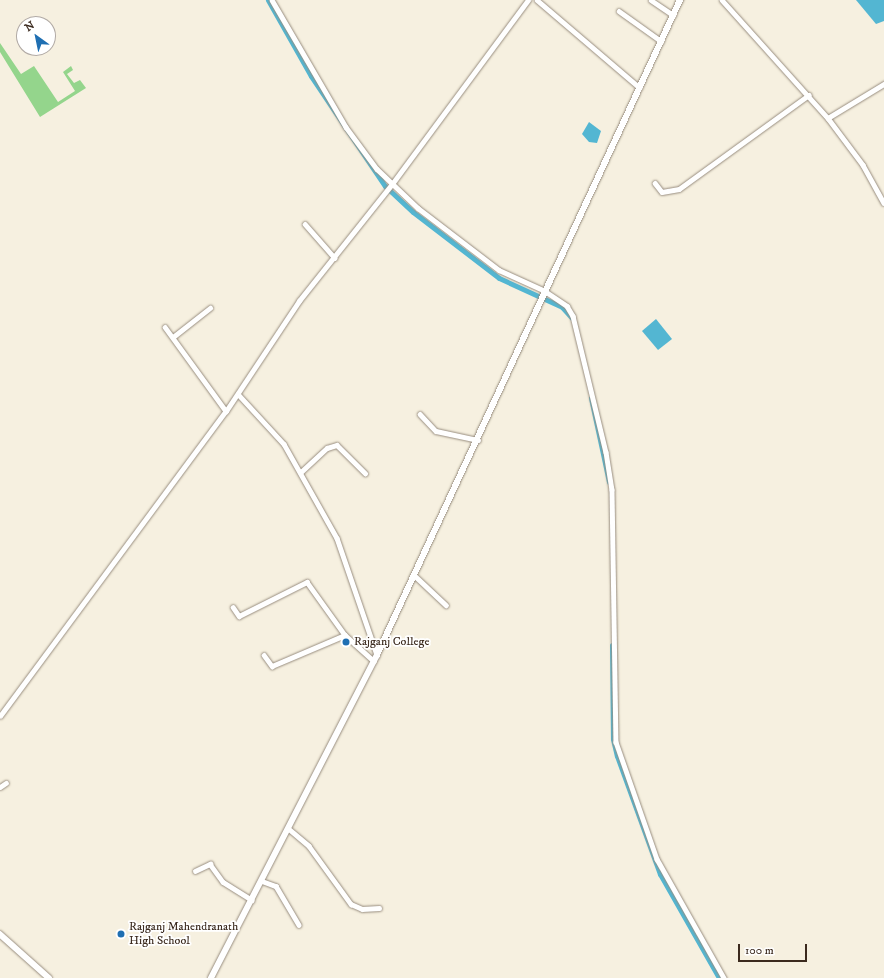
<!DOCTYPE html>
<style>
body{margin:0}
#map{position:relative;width:884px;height:978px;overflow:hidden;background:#f6f0e0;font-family:"IM FELL DW Pica",serif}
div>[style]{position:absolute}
.green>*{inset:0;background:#94d58c}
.water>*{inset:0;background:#53b6d2}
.canal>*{height:5px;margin:-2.5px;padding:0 2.5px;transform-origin:2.5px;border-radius:2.5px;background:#53b6d2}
.roads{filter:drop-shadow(0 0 1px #988d7f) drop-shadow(0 0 1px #988d7f)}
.minor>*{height:4.5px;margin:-2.25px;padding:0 2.25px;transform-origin:2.25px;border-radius:2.25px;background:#fff}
.tertiary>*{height:5.5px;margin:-2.75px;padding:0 2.75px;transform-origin:2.75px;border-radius:2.75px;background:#fff}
.dots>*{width:11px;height:11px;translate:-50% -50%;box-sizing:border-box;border:2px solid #fff;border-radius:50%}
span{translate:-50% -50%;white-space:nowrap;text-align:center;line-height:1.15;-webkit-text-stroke:3.5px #fff;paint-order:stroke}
.poi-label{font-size:12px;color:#3b2a1e}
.left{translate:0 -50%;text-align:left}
.north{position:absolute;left:16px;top:16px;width:40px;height:40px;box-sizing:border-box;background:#fff;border:1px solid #b1aaa5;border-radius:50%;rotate:327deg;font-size:11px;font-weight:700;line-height:16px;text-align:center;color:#3b2a1e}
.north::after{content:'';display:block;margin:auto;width:14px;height:18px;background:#1f6fb2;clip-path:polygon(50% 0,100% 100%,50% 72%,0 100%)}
.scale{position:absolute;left:738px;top:944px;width:69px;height:18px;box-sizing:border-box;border:2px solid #3b2a1e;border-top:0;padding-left:5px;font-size:12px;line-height:14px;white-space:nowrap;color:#3b2a1e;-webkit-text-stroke:3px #fff;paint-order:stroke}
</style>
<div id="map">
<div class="green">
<i style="clip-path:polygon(0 43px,21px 74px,34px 66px,58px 102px,75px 91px,63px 72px,71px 66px,73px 70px,67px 74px,74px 83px,80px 80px,86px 88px,40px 117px,0 52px)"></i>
</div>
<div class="water">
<i style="clip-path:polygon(856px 0,884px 0,884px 21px,876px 24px)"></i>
<i style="clip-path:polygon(589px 122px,601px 131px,597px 143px,589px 142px,582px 134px)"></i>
<i style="clip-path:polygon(656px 319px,672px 339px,658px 350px,642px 331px)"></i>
</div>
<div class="canal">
<i style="left:268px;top:0;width:87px;rotate:60.5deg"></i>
<i style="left:311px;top:76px;width:133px;rotate:56.1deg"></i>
<i style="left:385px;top:186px;width:38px;rotate:43deg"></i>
<i style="left:413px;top:212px;width:108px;rotate:37.5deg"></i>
<i style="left:499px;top:278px;width:69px;rotate:24.7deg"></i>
<i style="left:562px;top:307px;width:15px;rotate:48deg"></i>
<i style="left:591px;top:398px;width:86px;rotate:77.9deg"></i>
<i style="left:612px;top:645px;width:94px;rotate:89.4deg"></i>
<i style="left:613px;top:739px;width:17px;rotate:77deg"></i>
<i style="left:617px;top:756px;width:126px;rotate:70deg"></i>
<i style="left:660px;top:874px;width:120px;rotate:60.4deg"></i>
</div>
<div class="roads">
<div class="minor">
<i style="left:272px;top:0;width:147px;rotate:59.8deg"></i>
<i style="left:346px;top:127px;width:52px;rotate:53.6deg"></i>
<i style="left:377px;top:169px;width:57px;rotate:43.6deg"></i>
<i style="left:418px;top:208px;width:102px;rotate:37.4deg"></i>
<i style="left:499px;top:270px;width:51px;rotate:24.5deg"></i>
<i style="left:545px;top:291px;width:27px;rotate:34deg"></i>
<i style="left:567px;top:306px;width:12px;rotate:59deg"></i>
<i style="left:573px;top:316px;width:140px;rotate:76.4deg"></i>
<i style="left:606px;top:452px;width:38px;rotate:81deg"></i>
<i style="left:612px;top:490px;width:252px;rotate:89.1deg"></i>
<i style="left:616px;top:742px;width:124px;rotate:70.7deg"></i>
<i style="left:657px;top:859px;width:137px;rotate:60.6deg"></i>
<i style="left:537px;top:0;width:135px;rotate:40.5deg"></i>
<i style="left:651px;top:0;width:27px;rotate:34deg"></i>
<i style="left:722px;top:0;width:159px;rotate:48.1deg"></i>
<i style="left:828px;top:118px;width:59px;rotate:53.3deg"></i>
<i style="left:863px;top:165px;width:43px;rotate:61.1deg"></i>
<i style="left:619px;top:11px;width:52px;rotate:35.5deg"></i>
<i style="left:828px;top:118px;width:66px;rotate:-31.3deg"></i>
<i style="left:655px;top:183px;width:11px;rotate:52deg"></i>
<i style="left:662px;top:192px;width:17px;rotate:-10deg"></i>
<i style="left:679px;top:189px;width:160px;rotate:-35.9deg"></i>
<i style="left:305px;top:224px;width:45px;rotate:48.6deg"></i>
<i style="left:165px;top:327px;width:104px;rotate:54deg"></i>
<i style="left:173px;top:337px;width:47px;rotate:-38.1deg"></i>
<i style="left:238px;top:394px;width:68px;rotate:47.4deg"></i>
<i style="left:284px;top:444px;width:108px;rotate:60.6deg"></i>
<i style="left:337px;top:538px;width:124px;rotate:71.1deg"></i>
<i style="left:420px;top:414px;width:23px;rotate:47deg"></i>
<i style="left:436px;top:431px;width:43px;rotate:12.1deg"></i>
<i style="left:301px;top:472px;width:35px;rotate:-43deg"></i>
<i style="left:327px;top:448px;width:10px;rotate:-17deg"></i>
<i style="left:337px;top:445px;width:40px;rotate:45deg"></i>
<i style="left:414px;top:575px;width:44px;rotate:43.2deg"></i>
<i style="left:233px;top:607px;width:11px;rotate:56deg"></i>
<i style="left:239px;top:616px;width:76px;rotate:-26.6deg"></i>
<i style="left:307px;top:582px;width:65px;rotate:54.4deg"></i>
<i style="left:264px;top:655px;width:14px;rotate:54deg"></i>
<i style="left:272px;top:666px;width:79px;rotate:-23deg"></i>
<i style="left:345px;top:635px;width:39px;rotate:42deg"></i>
<i style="left:0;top:716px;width:380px;rotate:-53.5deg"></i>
<i style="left:226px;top:411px;width:132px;rotate:-56.4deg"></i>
<i style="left:299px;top:301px;width:149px;rotate:-51.5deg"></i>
<i style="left:392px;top:184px;width:229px;rotate:-53.5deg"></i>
<i style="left:0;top:787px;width:7px;rotate:-34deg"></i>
<i style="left:289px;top:829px;width:26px;rotate:40deg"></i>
<i style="left:309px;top:846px;width:72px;rotate:54.1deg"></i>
<i style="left:351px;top:904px;width:12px;rotate:24deg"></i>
<i style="left:362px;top:909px;width:17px;rotate:-3deg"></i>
<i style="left:195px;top:871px;width:17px;rotate:-25deg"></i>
<i style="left:210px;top:864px;width:22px;rotate:54deg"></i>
<i style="left:223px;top:882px;width:34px;rotate:32deg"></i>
<i style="left:262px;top:881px;width:15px;rotate:20deg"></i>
<i style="left:276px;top:886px;width:45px;rotate:59.5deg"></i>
</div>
<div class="tertiary">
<i style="left:0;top:934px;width:66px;rotate:41.9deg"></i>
<i style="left:211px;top:978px;width:363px;rotate:-62.8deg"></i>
<i style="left:377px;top:655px;width:722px;rotate:-65.17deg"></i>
</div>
</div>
<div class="dots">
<i style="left:346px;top:642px;background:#1f6fb2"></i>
<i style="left:121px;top:934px;background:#1f6fb2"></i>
</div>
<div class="poi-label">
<span class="left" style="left:354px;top:642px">Rajganj College</span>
<span class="left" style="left:129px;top:934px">Rajganj Mahendranath<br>High School</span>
</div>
<div class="north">N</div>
<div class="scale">100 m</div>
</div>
